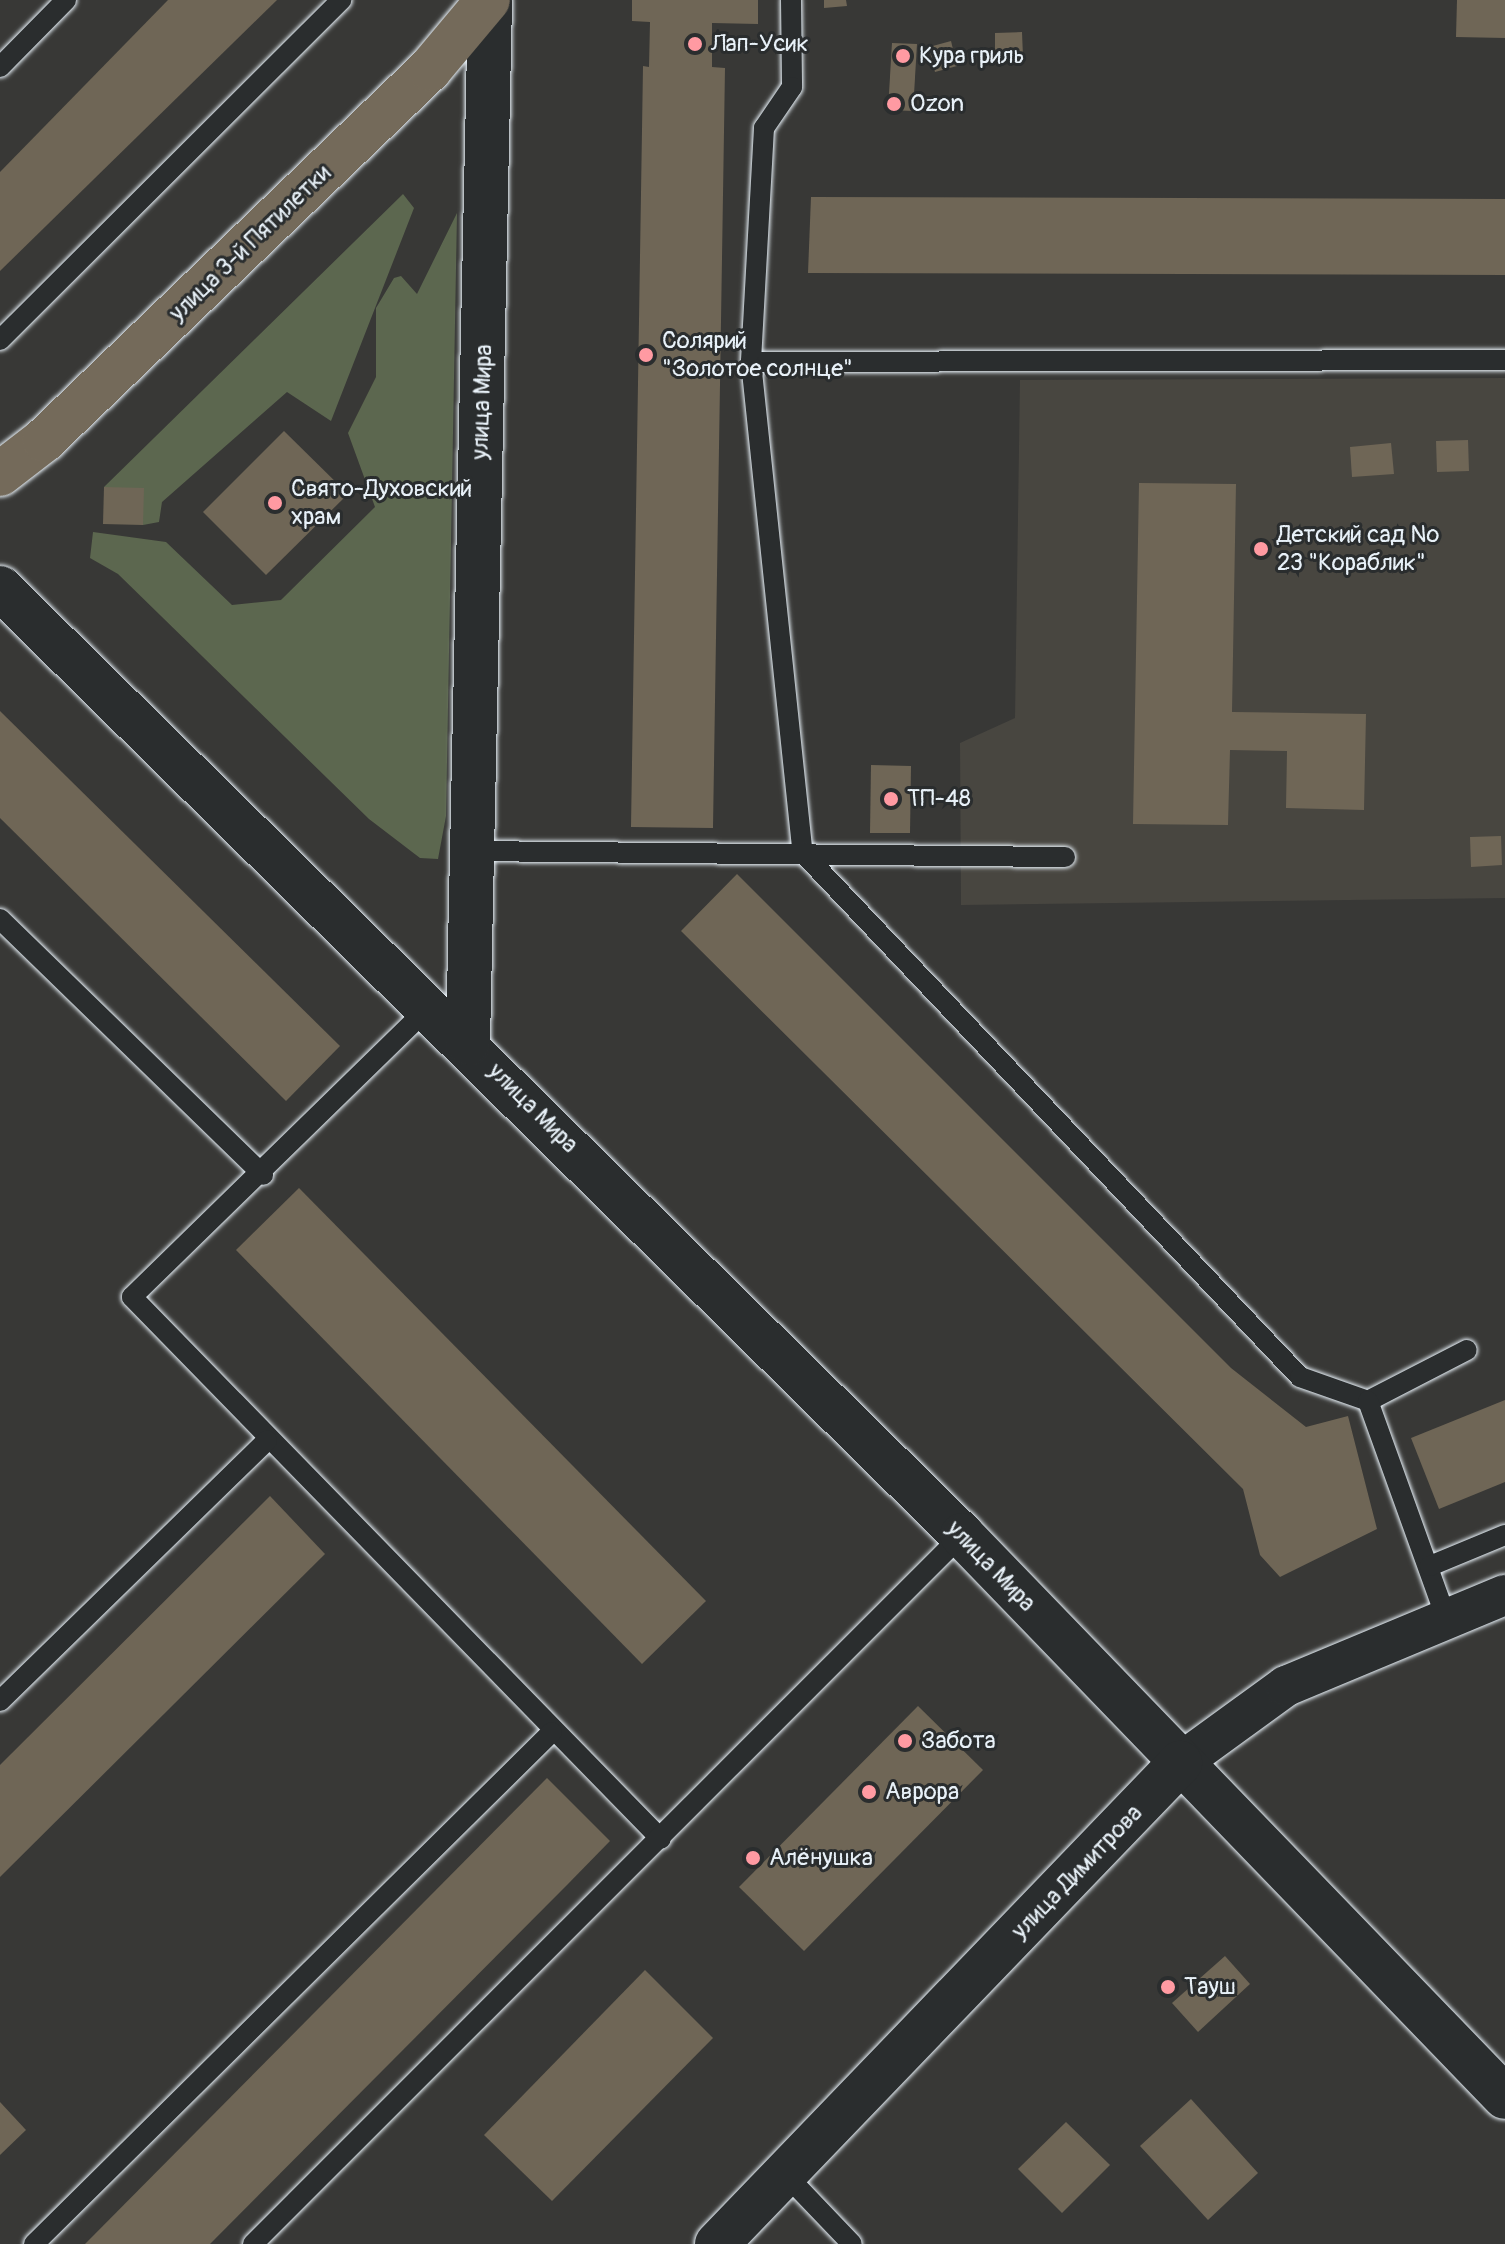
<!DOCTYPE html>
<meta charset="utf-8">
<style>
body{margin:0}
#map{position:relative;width:1505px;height:2244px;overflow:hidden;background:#383836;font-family:Pangolin,sans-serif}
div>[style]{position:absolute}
.built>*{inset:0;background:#484640}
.green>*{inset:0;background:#5c674f}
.building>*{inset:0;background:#6f6656}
.roads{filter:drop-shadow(0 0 2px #e8f1f8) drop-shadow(0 0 2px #e8f1f8)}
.lane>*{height:20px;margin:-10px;padding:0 10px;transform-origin:10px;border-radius:10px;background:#2a2d2e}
.street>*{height:40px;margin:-20px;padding:0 20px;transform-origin:20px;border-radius:20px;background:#2a2d2e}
.secondary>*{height:44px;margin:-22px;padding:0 22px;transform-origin:22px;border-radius:22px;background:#2a2d2e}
.primary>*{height:44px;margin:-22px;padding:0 22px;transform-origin:22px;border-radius:22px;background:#746a5a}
.dots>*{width:22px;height:22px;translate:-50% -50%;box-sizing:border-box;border:4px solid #2a2d2e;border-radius:50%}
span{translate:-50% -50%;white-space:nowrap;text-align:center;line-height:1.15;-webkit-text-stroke:6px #2a2d2e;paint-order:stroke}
.poi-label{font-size:24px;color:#e8f1f8}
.left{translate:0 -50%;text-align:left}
.street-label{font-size:24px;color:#e8f1f8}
</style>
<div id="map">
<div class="built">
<i style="clip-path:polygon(1505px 378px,1505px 898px,961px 905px,960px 743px,1015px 718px,1020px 380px)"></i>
</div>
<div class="green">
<i style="clip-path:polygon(403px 194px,414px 208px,331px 421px,287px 392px,162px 502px,159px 522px,143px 525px,104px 487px)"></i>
<i style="clip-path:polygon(457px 213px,446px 816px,438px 859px,420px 858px,369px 819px,118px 574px,90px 558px,93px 532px,166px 542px,232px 605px,281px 600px,375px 507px,348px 433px,376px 377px,376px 308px,394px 278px,401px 276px,417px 294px)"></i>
</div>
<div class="building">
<i style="clip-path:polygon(168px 0,277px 0,0 271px,0 172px)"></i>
<i style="clip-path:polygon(632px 0,758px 0,758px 24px,712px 23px,712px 67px,725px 68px,713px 828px,631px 827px,643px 66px,649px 67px,650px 22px,632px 21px)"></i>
<i style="clip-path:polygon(824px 0,846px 0,847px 6px,824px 8px)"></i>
<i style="clip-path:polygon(1457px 0,1505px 0,1505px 38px,1456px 37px)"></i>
<i style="clip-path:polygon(1022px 32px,1023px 57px,995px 57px,995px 33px)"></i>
<i style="clip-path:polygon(951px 41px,957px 66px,935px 72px,929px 47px)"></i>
<i style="clip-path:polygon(892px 43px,917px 44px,913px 111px,888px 110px)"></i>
<i style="clip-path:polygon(811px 197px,1505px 199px,1505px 275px,808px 273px)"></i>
<i style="clip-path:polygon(284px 431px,348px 494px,266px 575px,203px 512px)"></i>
<i style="clip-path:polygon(1468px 440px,1469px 471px,1437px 472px,1436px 441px)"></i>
<i style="clip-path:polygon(1391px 443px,1394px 474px,1352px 477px,1350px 447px)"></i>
<i style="clip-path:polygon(1139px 483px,1236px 484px,1232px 712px,1366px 714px,1364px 810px,1286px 808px,1287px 751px,1230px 750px,1228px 825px,1133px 824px)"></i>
<i style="clip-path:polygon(104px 487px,144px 488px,143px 525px,103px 524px)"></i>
<i style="clip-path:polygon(0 711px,340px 1046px,286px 1101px,0 818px)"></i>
<i style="clip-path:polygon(871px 765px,911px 766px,910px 833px,870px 833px)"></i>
<i style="clip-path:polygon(1501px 836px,1502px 865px,1471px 867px,1470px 837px)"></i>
<i style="clip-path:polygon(737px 874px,1231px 1368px,1306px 1427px,1348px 1416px,1377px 1529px,1280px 1577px,1260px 1555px,1243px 1489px,681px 931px)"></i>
<i style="clip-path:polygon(299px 1188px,706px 1601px,642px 1664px,236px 1250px)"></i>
<i style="clip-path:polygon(1505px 1400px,1505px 1482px,1439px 1509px,1411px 1438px)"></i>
<i style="clip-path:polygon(270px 1496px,325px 1554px,0 1877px,0 1765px)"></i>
<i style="clip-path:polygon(918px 1706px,983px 1770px,804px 1951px,739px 1887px)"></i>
<i style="clip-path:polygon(547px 1778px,610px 1841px,567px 1885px,210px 2244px,85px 2244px)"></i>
<i style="clip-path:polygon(1225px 1956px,1250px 1984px,1198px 2032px,1172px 2003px)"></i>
<i style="clip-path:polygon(645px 1970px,713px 2038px,552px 2201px,484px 2135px)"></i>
<i style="clip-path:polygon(1191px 2099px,1258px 2173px,1208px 2220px,1140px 2146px)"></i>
<i style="clip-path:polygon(0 2102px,26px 2130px,0 2155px)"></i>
<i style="clip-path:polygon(1066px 2122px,1110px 2165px,1062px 2213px,1018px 2169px)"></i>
</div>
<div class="roads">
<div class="lane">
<i style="left:791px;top:0;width:87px;rotate:89.3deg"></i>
<i style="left:792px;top:87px;width:50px;rotate:124.3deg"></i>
<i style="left:764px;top:128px;width:234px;rotate:93.2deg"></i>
<i style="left:751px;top:362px;width:494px;rotate:84deg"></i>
<i style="left:803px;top:853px;width:722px;rotate:46.51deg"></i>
<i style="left:1300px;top:1377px;width:72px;rotate:19.4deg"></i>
<i style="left:1368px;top:1401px;width:111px;rotate:-27.3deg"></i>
<i style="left:0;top:67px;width:94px;rotate:-45.4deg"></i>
<i style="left:0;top:340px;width:482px;rotate:-44.9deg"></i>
<i style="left:751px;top:362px;width:754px;rotate:-0.15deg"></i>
<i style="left:469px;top:851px;width:596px;rotate:0.58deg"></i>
<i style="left:0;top:919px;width:367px;rotate:44.2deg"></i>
<i style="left:429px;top:1007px;width:415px;rotate:135.7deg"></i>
<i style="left:132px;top:1297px;width:757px;rotate:45.7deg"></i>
<i style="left:1368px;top:1401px;width:231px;rotate:70.2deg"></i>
<i style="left:1430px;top:1566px;width:81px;rotate:-22.5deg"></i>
<i style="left:0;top:1701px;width:373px;rotate:-44.3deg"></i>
<i style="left:786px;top:2175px;width:95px;rotate:46.3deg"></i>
<i style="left:34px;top:2244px;width:728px;rotate:-44.67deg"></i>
<i style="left:253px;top:2244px;width:1003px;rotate:-45deg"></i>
</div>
<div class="street">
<i style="left:1180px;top:1763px;width:131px;rotate:-36deg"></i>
<i style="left:1286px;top:1686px;width:237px;rotate:-22.6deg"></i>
</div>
<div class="secondary">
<i style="left:0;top:588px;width:1350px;rotate:44.55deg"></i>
<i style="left:962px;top:1535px;width:781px;rotate:45.99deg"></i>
<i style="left:468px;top:1043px;width:1043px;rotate:-88.79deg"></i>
<i style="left:717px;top:2244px;width:668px;rotate:-46.09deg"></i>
</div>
<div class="primary">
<i style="left:0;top:474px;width:56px;rotate:-37.7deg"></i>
<i style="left:44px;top:440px;width:535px;rotate:-43.86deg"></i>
<i style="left:430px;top:69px;width:90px;rotate:-50deg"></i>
</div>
</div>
<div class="dots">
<i style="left:695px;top:44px;background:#ff9aa2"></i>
<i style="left:903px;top:56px;background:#ff9aa2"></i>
<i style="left:894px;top:104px;background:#ff9aa2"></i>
<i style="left:646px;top:355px;background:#ff9aa2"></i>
<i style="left:275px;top:503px;background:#ff9aa2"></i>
<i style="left:1261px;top:549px;background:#ff9aa2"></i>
<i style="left:891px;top:799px;background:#ff9aa2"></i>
<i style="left:905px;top:1741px;background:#ff9aa2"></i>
<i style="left:869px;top:1792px;background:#ff9aa2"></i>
<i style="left:753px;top:1858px;background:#ff9aa2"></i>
<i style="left:1168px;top:1987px;background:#ff9aa2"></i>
</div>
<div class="poi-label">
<span class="left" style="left:711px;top:44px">Лап-Усик</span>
<span class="left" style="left:919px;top:56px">Кура гриль</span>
<span class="left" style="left:910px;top:104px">Ozon</span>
<span class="left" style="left:662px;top:355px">Солярий<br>"Золотое солнце"</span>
<span class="left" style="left:291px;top:503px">Свято-Духовский<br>храм</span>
<span class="left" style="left:1277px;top:549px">Детский сад №<br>23 "Кораблик"</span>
<span class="left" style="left:907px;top:799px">ТП-48</span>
<span class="left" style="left:921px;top:1741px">Забота</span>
<span class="left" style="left:885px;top:1792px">Аврора</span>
<span class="left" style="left:769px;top:1858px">Алёнушка</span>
<span class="left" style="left:1184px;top:1987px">Тауш</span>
</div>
<div class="street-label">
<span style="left:250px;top:243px;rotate:-44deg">улица 3-й Пятилетки</span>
<span style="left:482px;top:402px;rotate:-88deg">улица Мира</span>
<span style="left:533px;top:1108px;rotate:45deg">улица Мира</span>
<span style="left:991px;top:1566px;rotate:46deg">улица Мира</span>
<span style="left:1077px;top:1872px;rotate:-46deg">улица Димитрова</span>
</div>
</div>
